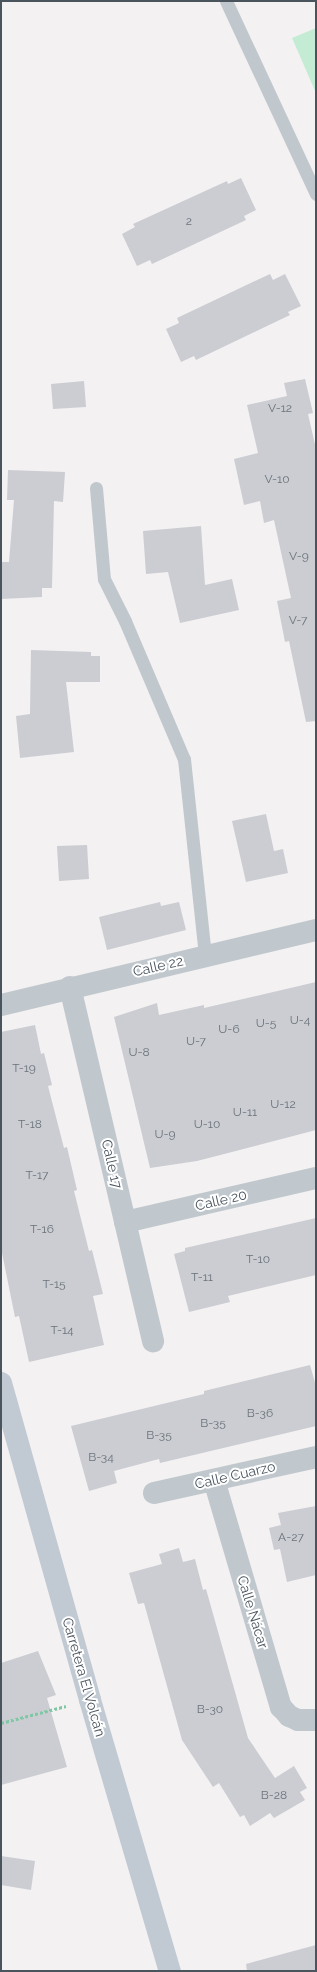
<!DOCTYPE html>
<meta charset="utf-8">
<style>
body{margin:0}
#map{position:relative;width:317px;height:1972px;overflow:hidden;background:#f3f1f1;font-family:Raleway,sans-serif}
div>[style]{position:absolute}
.green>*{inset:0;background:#c4ecd4}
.building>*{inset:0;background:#cbcdd3}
.path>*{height:2.5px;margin-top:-1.25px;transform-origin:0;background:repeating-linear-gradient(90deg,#7fc7a5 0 3px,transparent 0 5px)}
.lane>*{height:13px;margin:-6.5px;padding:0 6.5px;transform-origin:6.5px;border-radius:6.5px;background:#c0c8ce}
.street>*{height:22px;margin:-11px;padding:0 11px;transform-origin:11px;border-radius:11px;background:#c0c8ce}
.secondary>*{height:22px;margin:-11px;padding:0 11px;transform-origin:11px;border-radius:11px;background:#c1c9d3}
span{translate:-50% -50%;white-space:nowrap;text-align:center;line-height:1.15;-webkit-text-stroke:4px #fff;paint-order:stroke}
.number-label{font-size:12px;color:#6a727a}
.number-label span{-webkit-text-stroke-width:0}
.street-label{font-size:14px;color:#4a545d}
.frame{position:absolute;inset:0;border:2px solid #4a545d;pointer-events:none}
</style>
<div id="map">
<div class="green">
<i style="clip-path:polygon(316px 28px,316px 93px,292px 38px)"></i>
</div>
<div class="building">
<i style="clip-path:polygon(241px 178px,256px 210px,244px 216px,246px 220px,152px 264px,150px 260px,137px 266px,122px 234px,135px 227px,133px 224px,227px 181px,228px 184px)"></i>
<i style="clip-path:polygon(270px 274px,273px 280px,285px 274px,301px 306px,288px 312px,290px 315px,196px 360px,194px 356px,181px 362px,166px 329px,179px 323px,177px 318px)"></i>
<i style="clip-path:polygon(305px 379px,313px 413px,308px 414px,316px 449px,316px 721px,306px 722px,289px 641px,285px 642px,277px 601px,291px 598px,274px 520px,264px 523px,260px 501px,244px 505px,234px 459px,258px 453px,247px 405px,287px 396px,284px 383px)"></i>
<i style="clip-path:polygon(84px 381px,86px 407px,53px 409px,51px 384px)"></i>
<i style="clip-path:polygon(8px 470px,65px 472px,63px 502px,54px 501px,52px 588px,42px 588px,42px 597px,1px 599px,1px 562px,9px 562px,14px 500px,7px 500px)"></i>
<i style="clip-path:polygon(201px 526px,205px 585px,232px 579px,239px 610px,180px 623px,168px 572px,146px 574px,143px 531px)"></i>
<i style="clip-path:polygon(31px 650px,91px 652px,91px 656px,100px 656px,100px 682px,66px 682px,74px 752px,20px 758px,16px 716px,30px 714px)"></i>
<i style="clip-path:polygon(266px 814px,274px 851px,283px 849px,288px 873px,246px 882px,232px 821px)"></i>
<i style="clip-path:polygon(87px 845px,89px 879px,59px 881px,57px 846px)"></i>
<i style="clip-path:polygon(160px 902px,161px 906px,179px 902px,186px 930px,107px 950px,99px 917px)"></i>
<i style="clip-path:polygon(316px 982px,316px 1130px,197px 1161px,150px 1168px,114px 1017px,157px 1003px,159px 1015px,204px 1005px,204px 1008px)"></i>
<i style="clip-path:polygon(35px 1025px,41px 1054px,44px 1053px,52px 1085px,48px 1086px,64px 1148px,67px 1147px,77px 1190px,74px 1191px,89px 1251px,92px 1250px,103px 1294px,93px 1296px,104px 1345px,29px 1362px,19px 1316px,15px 1317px,1px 1248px,1px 1032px)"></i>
<i style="clip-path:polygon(316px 1218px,316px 1275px,228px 1296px,230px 1302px,189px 1312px,174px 1254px,185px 1251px,185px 1248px)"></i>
<i style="clip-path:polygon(310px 1365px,316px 1386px,316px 1426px,160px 1463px,159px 1459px,114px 1471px,117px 1483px,89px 1491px,71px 1426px,204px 1394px,204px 1391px)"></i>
<i style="clip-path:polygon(316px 1506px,316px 1575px,287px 1582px,280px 1549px,274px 1550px,269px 1528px,281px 1525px,278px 1513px)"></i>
<i style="clip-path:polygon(179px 1548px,183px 1562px,195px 1559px,203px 1590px,206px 1589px,248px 1738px,275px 1778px,294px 1766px,307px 1788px,300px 1792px,305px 1800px,274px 1818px,270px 1813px,250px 1826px,244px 1815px,240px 1817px,219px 1783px,213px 1787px,182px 1740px,144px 1603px,138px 1604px,129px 1573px,162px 1564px,159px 1554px)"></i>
<i style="clip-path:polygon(38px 1651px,56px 1695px,47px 1698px,67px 1767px,1px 1785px,1px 1663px)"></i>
<i style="clip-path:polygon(1px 1856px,35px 1861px,31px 1890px,1px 1885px)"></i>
<i style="clip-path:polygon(316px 1945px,316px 1971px,247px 1971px,246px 1964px)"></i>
</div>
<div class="path">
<i style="left:1px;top:1723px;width:67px;rotate:-14.7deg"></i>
</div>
<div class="lane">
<i style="left:226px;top:1px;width:213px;rotate:65deg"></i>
<i style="left:96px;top:488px;width:91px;rotate:85deg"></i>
<i style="left:104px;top:579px;width:47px;rotate:63.4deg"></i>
<i style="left:125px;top:621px;width:150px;rotate:66.9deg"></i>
<i style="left:184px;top:759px;width:198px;rotate:83.9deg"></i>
</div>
<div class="street">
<i style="left:70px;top:987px;width:364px;rotate:76.8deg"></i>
<i style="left:1px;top:1005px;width:324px;rotate:-13.4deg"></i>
<i style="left:125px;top:1222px;width:196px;rotate:-13deg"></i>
<i style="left:214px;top:1480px;width:237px;rotate:73.6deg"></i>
<i style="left:281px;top:1707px;width:12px;rotate:48deg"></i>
<i style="left:289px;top:1716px;width:10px;rotate:24deg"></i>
<i style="left:298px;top:1720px;width:18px"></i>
<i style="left:154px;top:1493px;width:166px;rotate:-12.5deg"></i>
</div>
<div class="secondary">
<i style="left:1px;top:1383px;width:329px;rotate:74.3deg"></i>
<i style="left:90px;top:1700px;width:283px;rotate:73.6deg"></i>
</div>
<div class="number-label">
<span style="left:189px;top:222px">2</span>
<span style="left:280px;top:409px">V-12</span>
<span style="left:277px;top:480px">V-10</span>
<span style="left:299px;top:557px">V-9</span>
<span style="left:298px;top:621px">V-7</span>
<span style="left:300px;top:1021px">U-4</span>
<span style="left:266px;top:1024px">U-5</span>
<span style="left:229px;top:1030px">U-6</span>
<span style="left:196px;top:1042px">U-7</span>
<span style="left:139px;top:1053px">U-8</span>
<span style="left:24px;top:1069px">T-19</span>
<span style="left:283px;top:1105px">U-12</span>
<span style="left:245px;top:1113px">U-11</span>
<span style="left:30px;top:1125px">T-18</span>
<span style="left:207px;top:1125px">U-10</span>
<span style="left:165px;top:1135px">U-9</span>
<span style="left:37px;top:1176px">T-17</span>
<span style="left:42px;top:1230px">T-16</span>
<span style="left:258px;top:1260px">T-10</span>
<span style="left:202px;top:1278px">T-11</span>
<span style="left:54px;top:1285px">T-15</span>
<span style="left:62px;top:1331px">T-14</span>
<span style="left:260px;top:1414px">B-36</span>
<span style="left:213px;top:1424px">B-35</span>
<span style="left:159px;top:1436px">B-35</span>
<span style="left:101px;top:1458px">B-34</span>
<span style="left:291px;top:1538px">A-27</span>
<span style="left:210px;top:1710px">B-30</span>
<span style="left:274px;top:1796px">B-28</span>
</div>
<div class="street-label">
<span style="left:158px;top:966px;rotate:-13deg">Calle 22</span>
<span style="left:112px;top:1164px;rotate:77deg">Calle 17</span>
<span style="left:221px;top:1200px;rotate:-13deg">Calle 20</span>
<span style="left:235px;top:1475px;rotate:-13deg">Calle Cuarzo</span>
<span style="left:253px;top:1612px;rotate:73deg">Calle Nácar</span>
<span style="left:84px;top:1677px;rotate:74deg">Carretera El Volcán</span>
</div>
<div class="frame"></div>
</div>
